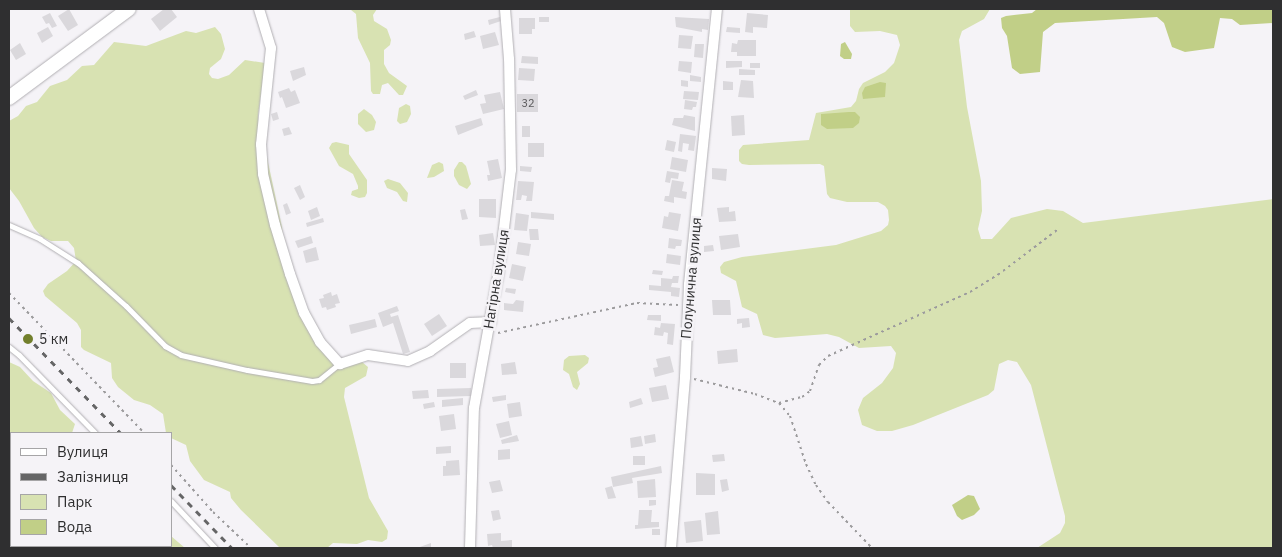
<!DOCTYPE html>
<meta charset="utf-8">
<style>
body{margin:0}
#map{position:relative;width:1282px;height:557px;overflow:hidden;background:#f5f3f7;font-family:"IBM Plex Sans",sans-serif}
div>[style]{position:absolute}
.green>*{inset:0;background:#d8e2b2}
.water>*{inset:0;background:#c1cf87}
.building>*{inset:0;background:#dad8dc}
.path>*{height:2px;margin-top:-1px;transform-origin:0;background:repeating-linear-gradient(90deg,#9c9b9d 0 2.5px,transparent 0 6.5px)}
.roads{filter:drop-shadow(0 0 1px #b1afb3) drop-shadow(0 0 1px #b1afb3)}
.service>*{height:5px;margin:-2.5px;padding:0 2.5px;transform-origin:2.5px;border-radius:2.5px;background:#fff}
.minor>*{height:10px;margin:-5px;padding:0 5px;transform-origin:5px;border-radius:5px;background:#fff}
.tertiary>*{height:14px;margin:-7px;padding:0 7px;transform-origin:7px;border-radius:7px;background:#fff}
.rail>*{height:3px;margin-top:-1.5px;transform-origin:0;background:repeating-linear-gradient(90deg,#656566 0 6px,transparent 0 12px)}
.dots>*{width:14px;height:14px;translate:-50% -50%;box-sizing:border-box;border:2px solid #f5f3f7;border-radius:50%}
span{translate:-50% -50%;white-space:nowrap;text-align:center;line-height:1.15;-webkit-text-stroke:5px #f5f3f7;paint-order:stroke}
.number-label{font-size:11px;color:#5a595b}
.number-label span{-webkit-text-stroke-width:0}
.street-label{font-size:14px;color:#2f2f30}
.poi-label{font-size:14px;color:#2f2f30}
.left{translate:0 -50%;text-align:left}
.frame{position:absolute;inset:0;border:10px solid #2f2f30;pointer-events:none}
.legend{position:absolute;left:10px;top:432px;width:162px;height:115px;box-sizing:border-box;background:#f5f3f7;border:1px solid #a6a5a7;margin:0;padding:6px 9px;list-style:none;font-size:15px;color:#2f2f30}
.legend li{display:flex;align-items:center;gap:10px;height:25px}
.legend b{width:25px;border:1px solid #a6a5a7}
</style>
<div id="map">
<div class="green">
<i style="clip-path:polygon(377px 9px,373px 15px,374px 21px,387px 29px,391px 40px,390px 45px,384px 50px,384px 64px,389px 73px,407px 86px,403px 95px,399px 95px,388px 83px,382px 85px,380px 94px,373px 94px,371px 91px,370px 63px,358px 38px,356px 14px,351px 10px)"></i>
<i style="clip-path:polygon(850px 9px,990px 9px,984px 19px,962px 31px,959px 40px,967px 107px,981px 181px,982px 211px,978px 229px,981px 239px,992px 239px,1011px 218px,1047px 209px,1063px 211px,1083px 223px,1273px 199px,1273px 548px,1037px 548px,1060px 533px,1065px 523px,1065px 516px,1031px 385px,1017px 362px,1008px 360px,999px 364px,994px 390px,988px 395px,913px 425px,892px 431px,877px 431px,862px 425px,858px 410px,863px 398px,882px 383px,893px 368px,896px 353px,891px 346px,859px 348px,839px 337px,827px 334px,775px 338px,763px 335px,757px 314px,742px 307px,736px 281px,721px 273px,720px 267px,724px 262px,742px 257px,836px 245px,881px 231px,888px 225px,889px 220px,888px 210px,885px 206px,878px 202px,847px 202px,830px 198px,827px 194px,824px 166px,820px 164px,749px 165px,742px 164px,739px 161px,739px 150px,743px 145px,809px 140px,816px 113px,851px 107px,856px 101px,859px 89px,863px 83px,885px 72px,894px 63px,900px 45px,897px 35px,880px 31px,855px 32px,850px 26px)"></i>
<i style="clip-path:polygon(215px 27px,221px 34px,225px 49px,221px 59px,210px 68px,209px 74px,212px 78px,218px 79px,229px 75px,245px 60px,265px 63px,258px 116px,282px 227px,285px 263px,332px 360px,362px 362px,368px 367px,366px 376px,345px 388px,344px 397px,369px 498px,388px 531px,387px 539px,382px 542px,368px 540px,357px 544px,333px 543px,327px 548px,280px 548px,241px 510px,231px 498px,230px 492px,204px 480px,190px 461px,186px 445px,171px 438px,171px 433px,166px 433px,163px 414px,150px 405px,134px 400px,118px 387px,112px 378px,111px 363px,84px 350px,81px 347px,81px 330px,77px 323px,45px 296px,43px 291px,48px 284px,67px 271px,76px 261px,74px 248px,68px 241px,51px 241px,42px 237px,34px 228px,19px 201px,9px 188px,9px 121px,18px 116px,26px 106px,37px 102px,50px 86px,67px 80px,82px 66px,94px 65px,114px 42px,146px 46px,186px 31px,196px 33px)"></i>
<i style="clip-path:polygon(406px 104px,410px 106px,411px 114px,407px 122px,400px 124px,397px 121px,399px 108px)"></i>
<i style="clip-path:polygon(364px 109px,372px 115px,376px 122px,374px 130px,366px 132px,358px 124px,358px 114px)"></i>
<i style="clip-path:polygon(336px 142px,349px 145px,349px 154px,367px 180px,367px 193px,365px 197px,359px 198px,351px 195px,352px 191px,358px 189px,358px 186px,353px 174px,339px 166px,329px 148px,332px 143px)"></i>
<i style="clip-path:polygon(439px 162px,443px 164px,444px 171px,434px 177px,427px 178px,432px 165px)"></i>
<i style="clip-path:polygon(459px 162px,462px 162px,466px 166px,471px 184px,467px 189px,459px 185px,454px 176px,454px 170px)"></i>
<i style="clip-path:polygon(388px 179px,400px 183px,408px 193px,407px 202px,403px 201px,397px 192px,387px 188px,384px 181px)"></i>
<i style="clip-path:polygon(585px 355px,589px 358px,588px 363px,577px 372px,580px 384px,577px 390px,573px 387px,569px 374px,563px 370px,564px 360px,569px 356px)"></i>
<i style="clip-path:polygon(9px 362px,20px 367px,33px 381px,51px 393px,60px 410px,75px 424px,72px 433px,11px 433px,11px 546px,171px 546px,171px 536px,185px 548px,9px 548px)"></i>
</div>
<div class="water">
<i style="clip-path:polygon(1037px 9px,1273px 9px,1273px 23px,1240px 25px,1232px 19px,1220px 18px,1214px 48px,1185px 52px,1172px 47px,1164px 23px,1157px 17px,1055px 23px,1043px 32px,1040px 72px,1020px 74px,1012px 68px,1007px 36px,1002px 28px,1001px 18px,1006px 16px,1032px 13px)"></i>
<i style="clip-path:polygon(845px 42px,852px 54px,851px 59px,844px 59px,840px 56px,841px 44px)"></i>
<i style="clip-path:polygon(880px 82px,886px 83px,885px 97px,863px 99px,862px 93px,865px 87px)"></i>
<i style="clip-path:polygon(849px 112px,855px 112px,860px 117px,859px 123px,853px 128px,827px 129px,821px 125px,821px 114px)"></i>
<i style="clip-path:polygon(968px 495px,974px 496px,980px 509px,974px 515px,962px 520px,957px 516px,952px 505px)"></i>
</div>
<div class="building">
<i style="clip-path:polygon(69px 9px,78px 25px,68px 31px,58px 16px)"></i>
<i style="clip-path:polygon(164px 9px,171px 9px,177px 17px,160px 31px,151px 19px)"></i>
<i style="clip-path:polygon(50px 13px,57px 26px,52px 28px,49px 23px,46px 24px,42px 17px)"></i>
<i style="clip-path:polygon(747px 13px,768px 15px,767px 28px,753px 27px,753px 33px,745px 32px)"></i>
<i style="clip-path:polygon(500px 17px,501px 21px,489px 25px,488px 20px)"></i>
<i style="clip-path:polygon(539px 17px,549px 17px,549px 22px,539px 22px)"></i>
<i style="clip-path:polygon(675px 17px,709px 19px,708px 30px,702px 29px,702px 32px,676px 27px)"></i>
<i style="clip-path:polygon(519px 18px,535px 18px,535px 29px,532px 29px,532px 34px,519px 34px)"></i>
<i style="clip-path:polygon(48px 27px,53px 36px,42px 43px,37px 33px)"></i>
<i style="clip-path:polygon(727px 27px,740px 28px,740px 33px,726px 32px)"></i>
<i style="clip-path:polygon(474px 31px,476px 37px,465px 40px,464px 34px)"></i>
<i style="clip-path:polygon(495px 32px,499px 45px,483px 49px,480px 36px)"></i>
<i style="clip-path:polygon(679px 35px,693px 36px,691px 49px,678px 48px)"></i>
<i style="clip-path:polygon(738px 40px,756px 40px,756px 56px,737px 56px,737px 52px,731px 52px,732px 43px,737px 44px)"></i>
<i style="clip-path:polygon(20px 43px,26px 54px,16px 60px,10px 50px)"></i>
<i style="clip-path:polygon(695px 44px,704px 44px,703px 58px,694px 57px)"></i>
<i style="clip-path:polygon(522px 56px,538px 57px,538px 64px,521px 63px)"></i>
<i style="clip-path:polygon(679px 61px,692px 62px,691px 73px,678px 71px)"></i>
<i style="clip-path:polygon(726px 61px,742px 61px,742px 67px,726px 68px)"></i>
<i style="clip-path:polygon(750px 63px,760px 63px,760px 68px,750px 68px)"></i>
<i style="clip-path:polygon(304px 67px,306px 75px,293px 81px,290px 71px)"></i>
<i style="clip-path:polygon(519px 68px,535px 69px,534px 81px,518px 80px)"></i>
<i style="clip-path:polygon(739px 69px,755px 70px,755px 75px,739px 75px)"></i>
<i style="clip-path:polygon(690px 75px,701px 77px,701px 82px,690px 81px)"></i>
<i style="clip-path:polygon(681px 80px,688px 81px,688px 87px,681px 86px)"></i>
<i style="clip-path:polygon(741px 80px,753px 81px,754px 98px,738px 97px)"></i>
<i style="clip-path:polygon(723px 81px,733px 82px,733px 90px,723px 90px)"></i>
<i style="clip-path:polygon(289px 88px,291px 92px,295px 90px,300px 103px,286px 108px,282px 97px,280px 98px,278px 92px)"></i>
<i style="clip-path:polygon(476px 90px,478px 95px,465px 100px,463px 96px)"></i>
<i style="clip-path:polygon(684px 91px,699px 92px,698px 100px,683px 99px)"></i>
<i style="clip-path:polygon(500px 92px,504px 109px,483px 114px,480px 104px,486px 103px,484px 95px)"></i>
<i style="clip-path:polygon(517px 94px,538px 94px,538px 112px,517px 112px)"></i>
<i style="clip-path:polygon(685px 100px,697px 102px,696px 107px,693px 107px,692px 110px,684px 109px)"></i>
<i style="clip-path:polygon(277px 112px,279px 119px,273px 121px,271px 114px)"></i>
<i style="clip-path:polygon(684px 115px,695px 117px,695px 131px,672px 125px,674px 118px,683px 118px)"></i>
<i style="clip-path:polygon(744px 115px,745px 135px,732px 136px,731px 116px)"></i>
<i style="clip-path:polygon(481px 118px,483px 125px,458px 135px,455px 126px)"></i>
<i style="clip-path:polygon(522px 126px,530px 126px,530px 137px,522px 137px)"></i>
<i style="clip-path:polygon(289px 127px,292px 134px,284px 136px,282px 129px)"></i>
<i style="clip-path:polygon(680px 134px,696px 136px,694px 151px,688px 150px,689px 144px,683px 143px,682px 152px,678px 151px)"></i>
<i style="clip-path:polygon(667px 140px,676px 142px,674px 152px,665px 150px)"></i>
<i style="clip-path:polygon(528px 143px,544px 143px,544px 157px,528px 157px)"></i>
<i style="clip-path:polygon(672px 157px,688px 160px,686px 172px,670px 169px)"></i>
<i style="clip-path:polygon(498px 159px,502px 178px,488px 181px,487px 175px,490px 175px,487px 161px)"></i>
<i style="clip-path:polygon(520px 166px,532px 167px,531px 172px,520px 171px)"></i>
<i style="clip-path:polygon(712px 168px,727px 169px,726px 181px,712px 179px)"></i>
<i style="clip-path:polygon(667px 171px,679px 173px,678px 179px,671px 178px,670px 183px,665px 182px)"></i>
<i style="clip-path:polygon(672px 180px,684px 182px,682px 191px,687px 192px,686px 199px,674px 197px,674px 203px,664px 201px,665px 196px,669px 196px)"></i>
<i style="clip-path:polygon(518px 181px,534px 182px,532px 201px,526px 201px,527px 196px,522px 195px,521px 200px,516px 200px)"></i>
<i style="clip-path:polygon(300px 185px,305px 197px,300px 200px,294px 188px)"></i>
<i style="clip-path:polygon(479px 199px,496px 199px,496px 218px,479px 217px)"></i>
<i style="clip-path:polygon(287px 203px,291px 213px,286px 215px,283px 205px)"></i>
<i style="clip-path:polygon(317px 207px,320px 216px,311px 220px,308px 211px)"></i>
<i style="clip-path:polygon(729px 207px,729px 212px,735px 211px,736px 221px,719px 222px,717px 208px)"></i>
<i style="clip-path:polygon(465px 209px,468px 219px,462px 220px,460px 210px)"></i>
<i style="clip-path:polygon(531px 212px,554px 214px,554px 220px,531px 218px)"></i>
<i style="clip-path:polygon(669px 212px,681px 214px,678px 231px,662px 228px,664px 216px,668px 217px)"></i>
<i style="clip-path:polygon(516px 213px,529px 215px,527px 231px,514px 230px)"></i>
<i style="clip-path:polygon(323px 218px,324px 222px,307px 227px,306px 223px)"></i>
<i style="clip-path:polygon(529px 229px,538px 229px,539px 240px,530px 240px)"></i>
<i style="clip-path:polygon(493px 233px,495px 245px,480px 246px,479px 235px)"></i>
<i style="clip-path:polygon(738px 234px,740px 247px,721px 250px,719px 236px)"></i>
<i style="clip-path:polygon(311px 236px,313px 243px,298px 248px,295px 241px)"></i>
<i style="clip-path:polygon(669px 238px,682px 240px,681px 246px,676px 246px,675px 249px,668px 248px)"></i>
<i style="clip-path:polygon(518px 242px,531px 244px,529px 256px,516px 254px)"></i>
<i style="clip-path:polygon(713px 245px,714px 251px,704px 252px,704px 246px)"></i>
<i style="clip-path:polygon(316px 247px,319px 260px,306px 263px,303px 251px)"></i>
<i style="clip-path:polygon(667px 254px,681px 256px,680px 265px,666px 263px)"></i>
<i style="clip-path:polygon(512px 264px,526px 267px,523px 281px,509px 278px)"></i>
<i style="clip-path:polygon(653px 270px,663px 271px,662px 275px,652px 274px)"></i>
<i style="clip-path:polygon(673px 276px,679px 276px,678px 283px,672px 283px,671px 287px,680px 288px,679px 297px,671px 296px,671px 292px,649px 290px,649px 285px,661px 286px,661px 278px,672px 279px)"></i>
<i style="clip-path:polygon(506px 288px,516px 289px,515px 294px,505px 292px)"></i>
<i style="clip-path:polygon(331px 292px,332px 296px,337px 294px,340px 303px,335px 304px,336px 307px,327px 310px,326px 307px,322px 308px,319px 299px,324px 298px,323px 295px)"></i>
<i style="clip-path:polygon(516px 300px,524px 301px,523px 312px,504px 310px,504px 303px,513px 304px)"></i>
<i style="clip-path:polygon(712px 300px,730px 300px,731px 315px,713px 315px)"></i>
<i style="clip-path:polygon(397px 306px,399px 311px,390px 314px,391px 317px,398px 315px,410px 352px,403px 354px,393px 323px,383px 327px,378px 313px)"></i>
<i style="clip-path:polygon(439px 314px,447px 326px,432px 336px,424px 324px)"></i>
<i style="clip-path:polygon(648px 315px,661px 315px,661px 321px,647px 320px)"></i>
<i style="clip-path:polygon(749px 318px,750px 327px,742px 328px,742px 323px,737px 324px,737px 319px)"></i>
<i style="clip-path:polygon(375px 319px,377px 327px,351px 334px,349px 325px)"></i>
<i style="clip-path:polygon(661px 323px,675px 324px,673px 345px,667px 344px,668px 333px,664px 332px,663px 336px,654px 335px,655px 327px,660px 328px)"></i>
<i style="clip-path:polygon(737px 349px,738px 362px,718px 364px,717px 351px)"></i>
<i style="clip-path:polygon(670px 356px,674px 372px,655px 377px,653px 368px,658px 367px,656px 359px)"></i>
<i style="clip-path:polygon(515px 362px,517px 374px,502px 375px,501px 364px)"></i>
<i style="clip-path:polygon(450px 363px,466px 363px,466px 378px,450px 378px)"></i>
<i style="clip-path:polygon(666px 385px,669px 399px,652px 402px,649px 388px)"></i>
<i style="clip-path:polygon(471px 388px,471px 396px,437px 397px,437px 389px)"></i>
<i style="clip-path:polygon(428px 390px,429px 398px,413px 399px,412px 391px)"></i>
<i style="clip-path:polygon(506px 395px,506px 400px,493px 402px,492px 397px)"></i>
<i style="clip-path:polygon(463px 398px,463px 405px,442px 407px,442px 400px)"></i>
<i style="clip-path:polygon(641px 398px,643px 404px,630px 408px,629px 402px)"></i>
<i style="clip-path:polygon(434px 402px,435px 407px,424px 409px,423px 404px)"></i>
<i style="clip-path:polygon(520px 402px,522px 416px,509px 418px,507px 404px)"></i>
<i style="clip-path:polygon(454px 414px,456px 429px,441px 431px,439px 416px)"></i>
<i style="clip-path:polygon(509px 421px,512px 435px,500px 438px,496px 424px)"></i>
<i style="clip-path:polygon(655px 434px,656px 442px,645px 444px,644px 436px)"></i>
<i style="clip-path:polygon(517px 435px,519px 441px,502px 444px,501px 440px)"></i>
<i style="clip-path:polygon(641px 436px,643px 446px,631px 448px,630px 438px)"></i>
<i style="clip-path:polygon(451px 446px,451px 453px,436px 454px,436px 447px)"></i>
<i style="clip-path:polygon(510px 449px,510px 459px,498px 460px,498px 450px)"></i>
<i style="clip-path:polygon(724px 454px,725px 461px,713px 462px,712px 455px)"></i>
<i style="clip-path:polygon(633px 456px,645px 456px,645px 465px,633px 465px)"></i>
<i style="clip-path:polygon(459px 460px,460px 475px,443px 476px,443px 466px,446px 466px,446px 461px)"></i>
<i style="clip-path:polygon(661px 466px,662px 473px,632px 478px,633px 483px,613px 487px,611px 477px)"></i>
<i style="clip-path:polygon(696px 473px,715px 474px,715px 495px,696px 495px)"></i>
<i style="clip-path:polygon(655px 479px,656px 497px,638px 498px,637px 481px)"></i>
<i style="clip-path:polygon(727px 479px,729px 490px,722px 492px,720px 480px)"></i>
<i style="clip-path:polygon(500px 480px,503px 491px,492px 493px,489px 482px)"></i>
<i style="clip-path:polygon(612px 486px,616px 498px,608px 499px,605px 488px)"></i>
<i style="clip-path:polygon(649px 500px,656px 500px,656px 505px,649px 506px)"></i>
<i style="clip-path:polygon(499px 510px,501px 519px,493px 521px,491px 511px)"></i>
<i style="clip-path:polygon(639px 510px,652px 510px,651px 522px,659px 522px,659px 527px,635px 529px,635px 525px,638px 525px)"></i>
<i style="clip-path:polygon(718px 511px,720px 534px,707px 535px,705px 513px)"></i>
<i style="clip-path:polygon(701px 520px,703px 541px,686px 543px,684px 522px)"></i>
<i style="clip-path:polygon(652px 529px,660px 529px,660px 535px,652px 535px)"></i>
<i style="clip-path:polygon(501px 533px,501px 541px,512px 540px,512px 548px,493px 548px,492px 545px,488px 546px,487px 534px)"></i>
<i style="clip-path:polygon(431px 543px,431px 548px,417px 548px)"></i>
</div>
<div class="path">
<i style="left:9px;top:293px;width:194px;rotate:46deg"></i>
<i style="left:498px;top:333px;width:142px;rotate:-12.2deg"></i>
<i style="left:637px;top:303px;width:41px;rotate:2.8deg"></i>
<i style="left:694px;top:379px;width:63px;rotate:13.8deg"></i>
<i style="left:755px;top:394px;width:26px;rotate:21deg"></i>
<i style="left:779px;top:403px;width:24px;rotate:-15deg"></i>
<i style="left:802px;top:397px;width:10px;rotate:-37deg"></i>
<i style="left:810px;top:391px;width:28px;rotate:-71deg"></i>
<i style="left:819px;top:365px;width:13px;rotate:-45deg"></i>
<i style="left:828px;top:356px;width:156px;rotate:-24.3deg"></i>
<i style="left:970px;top:292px;width:39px;rotate:-32deg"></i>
<i style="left:1003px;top:271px;width:68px;rotate:-37.2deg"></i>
<i style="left:779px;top:403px;width:17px;rotate:50deg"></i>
<i style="left:790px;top:416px;width:51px;rotate:71.6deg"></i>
<i style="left:806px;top:464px;width:23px;rotate:65deg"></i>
<i style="left:816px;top:485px;width:21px;rotate:55deg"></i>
<i style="left:828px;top:502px;width:64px;rotate:46.3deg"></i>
<i style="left:171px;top:465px;width:63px;rotate:48.2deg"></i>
<i style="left:213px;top:512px;width:52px;rotate:43.5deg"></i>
</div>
<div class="roads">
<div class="service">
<i style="left:9px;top:225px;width:34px;rotate:24deg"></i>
<i style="left:40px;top:239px;width:45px;rotate:32.3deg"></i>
<i style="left:78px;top:263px;width:64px;rotate:41.9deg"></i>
<i style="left:126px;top:306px;width:56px;rotate:45.7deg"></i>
<i style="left:165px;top:346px;width:18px;rotate:29deg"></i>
<i style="left:181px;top:355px;width:68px;rotate:12.8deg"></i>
<i style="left:247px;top:370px;width:66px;rotate:9.6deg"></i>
<i style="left:312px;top:381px;width:7px;rotate:-8deg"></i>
<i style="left:319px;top:380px;width:26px;rotate:-39deg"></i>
<i style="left:9px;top:347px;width:13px;rotate:39deg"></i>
<i style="left:19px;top:355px;width:109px;rotate:45.7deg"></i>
<i style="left:171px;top:501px;width:64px;rotate:46.9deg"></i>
</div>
<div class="minor">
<i style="left:259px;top:9px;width:41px;rotate:72.9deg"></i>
<i style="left:271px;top:48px;width:97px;rotate:95.9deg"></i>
<i style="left:261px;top:144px;width:30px;rotate:86deg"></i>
<i style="left:263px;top:174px;width:52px;rotate:76.8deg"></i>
<i style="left:275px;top:225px;width:51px;rotate:73deg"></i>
<i style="left:290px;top:274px;width:41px;rotate:70.3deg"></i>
<i style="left:304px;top:313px;width:33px;rotate:61deg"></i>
<i style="left:320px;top:342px;width:30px;rotate:48deg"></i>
<i style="left:340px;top:364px;width:29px;rotate:-18deg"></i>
<i style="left:368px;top:355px;width:40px;rotate:8.5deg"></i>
<i style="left:408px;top:361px;width:24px;rotate:-24deg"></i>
<i style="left:430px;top:351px;width:49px;rotate:-35deg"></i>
<i style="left:470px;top:323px;width:21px;rotate:-3deg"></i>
<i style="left:470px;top:548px;width:140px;rotate:-88.4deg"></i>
<i style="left:474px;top:408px;width:140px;rotate:-79.7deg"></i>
<i style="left:499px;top:270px;width:101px;rotate:-83.2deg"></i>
<i style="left:511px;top:170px;width:111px;rotate:-91deg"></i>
<i style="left:509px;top:59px;width:50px;rotate:-94.6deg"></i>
<i style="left:671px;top:548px;width:172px;rotate:-85.3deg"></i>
<i style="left:685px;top:377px;width:93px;rotate:-87.5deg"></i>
<i style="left:689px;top:284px;width:276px;rotate:-84.2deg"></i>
</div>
<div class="tertiary">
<i style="left:9px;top:98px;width:149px;rotate:-36.6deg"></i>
</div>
</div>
<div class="rail">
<i style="left:9px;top:318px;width:161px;rotate:45.8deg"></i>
<i style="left:171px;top:485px;width:88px;rotate:45.9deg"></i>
</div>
<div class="dots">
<i style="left:28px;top:339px;background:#727f2c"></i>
</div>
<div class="number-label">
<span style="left:528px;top:103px">32</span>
</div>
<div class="street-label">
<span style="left:691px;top:278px;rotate:-85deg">Полунична вулиця</span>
<span style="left:496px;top:279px;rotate:-81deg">Нагірна вулиця</span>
</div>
<div class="poi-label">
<span class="left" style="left:39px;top:339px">5 км</span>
</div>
<div class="frame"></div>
<ul class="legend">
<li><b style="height:6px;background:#fff"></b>Вулиця</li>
<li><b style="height:6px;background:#656566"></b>Залізниця</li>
<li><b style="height:14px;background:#d8e2b2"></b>Парк</li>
<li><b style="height:14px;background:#c1cf87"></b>Вода</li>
</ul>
</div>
